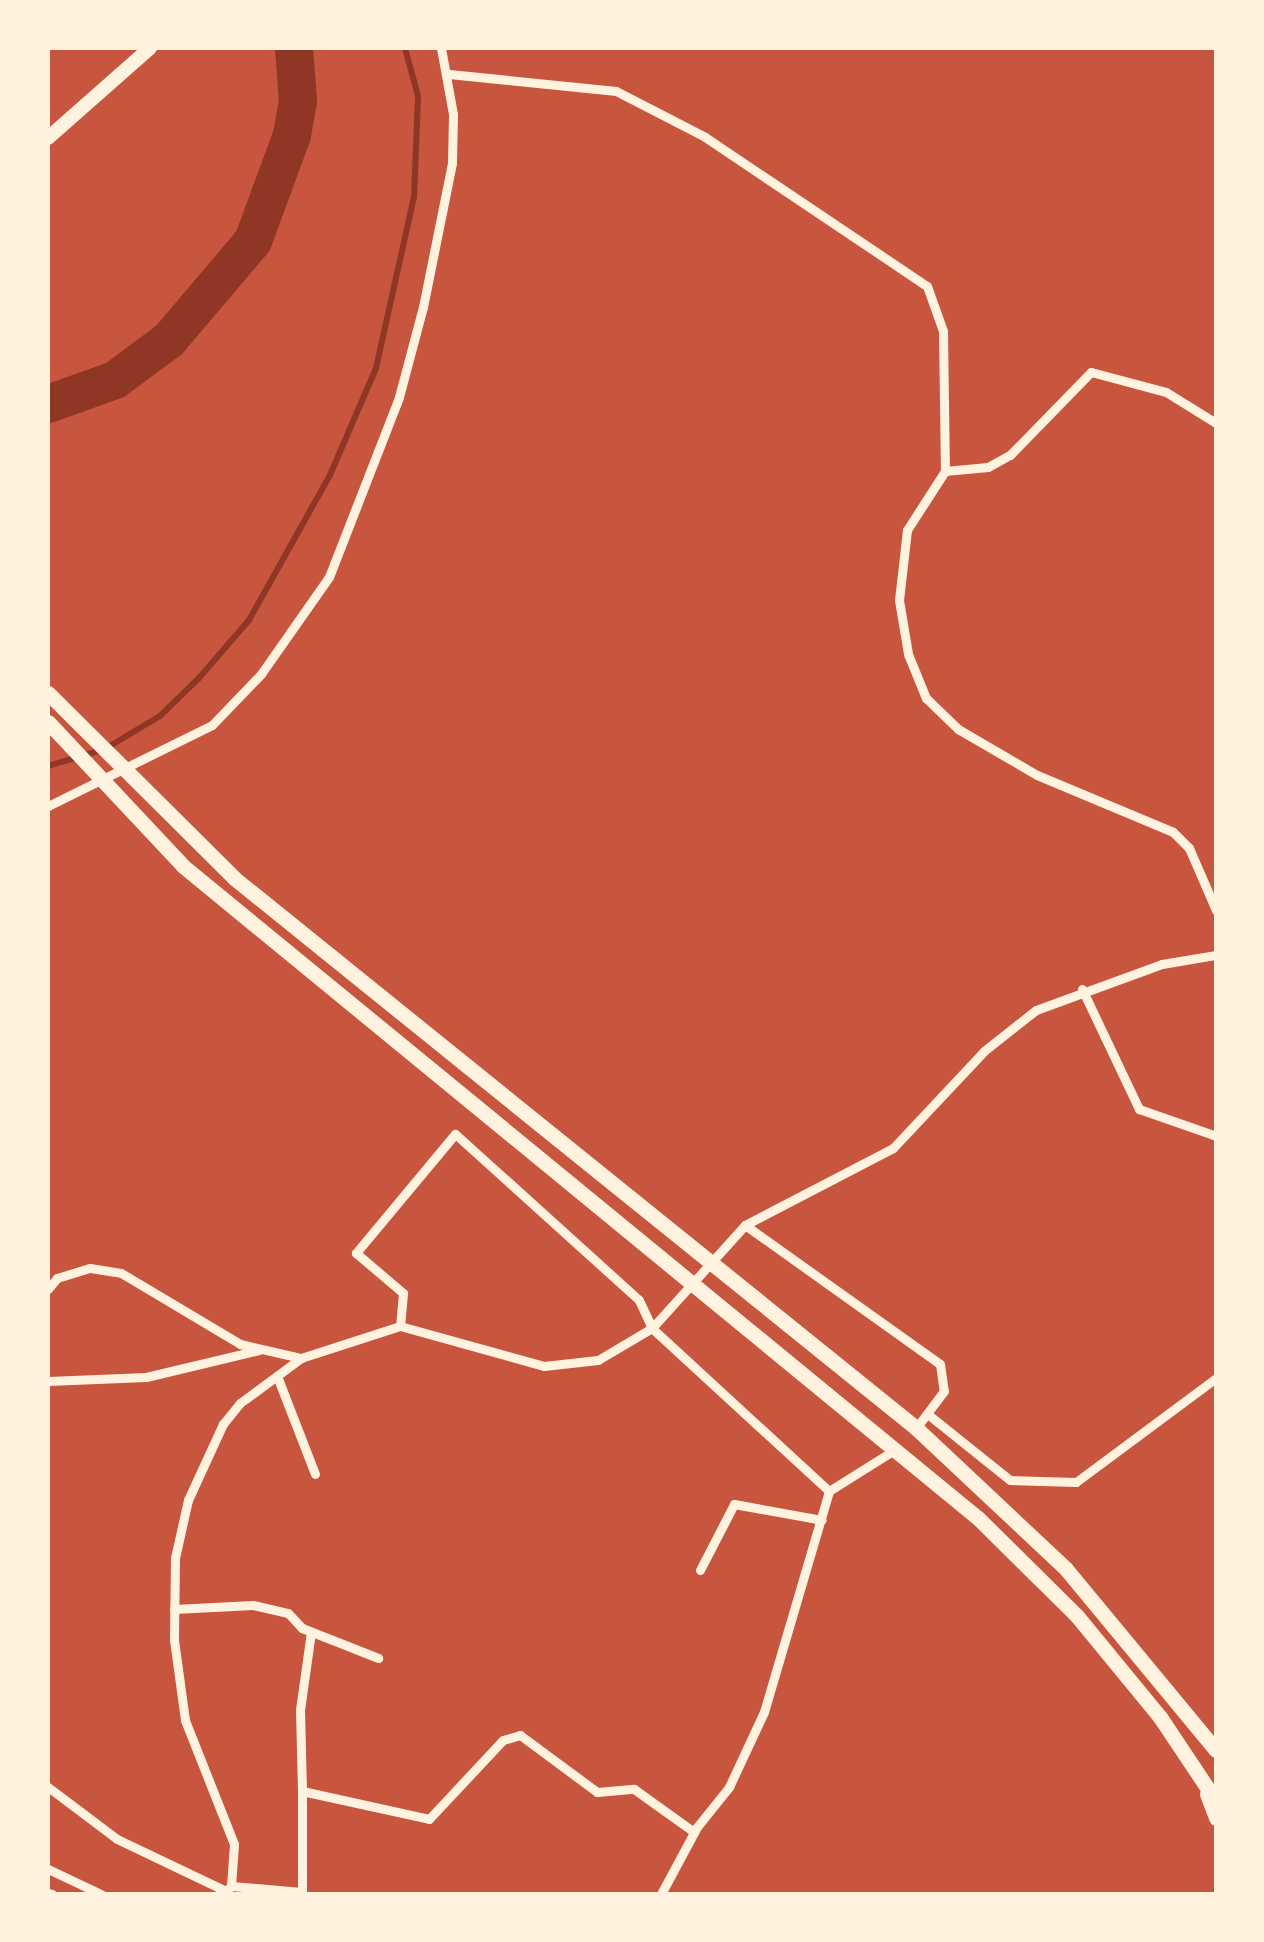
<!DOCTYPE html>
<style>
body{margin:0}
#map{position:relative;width:1264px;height:1942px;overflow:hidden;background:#c8553d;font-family:Ubuntu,sans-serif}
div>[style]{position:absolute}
.stream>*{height:6px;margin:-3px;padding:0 3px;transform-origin:3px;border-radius:3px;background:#8f3625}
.river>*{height:38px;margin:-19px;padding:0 19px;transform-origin:19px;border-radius:19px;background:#8f3625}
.minor>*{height:9px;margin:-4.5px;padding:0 4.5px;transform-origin:4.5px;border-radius:4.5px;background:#fff3e0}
.secondary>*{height:14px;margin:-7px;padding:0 7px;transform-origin:7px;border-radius:7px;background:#fff3e0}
.trunk>*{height:15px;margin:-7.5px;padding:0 7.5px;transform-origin:7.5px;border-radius:7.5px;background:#fff3e0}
span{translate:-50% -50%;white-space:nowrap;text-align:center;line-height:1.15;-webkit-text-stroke:10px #fff3e0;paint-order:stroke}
.frame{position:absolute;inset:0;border:50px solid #fff3e0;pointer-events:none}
</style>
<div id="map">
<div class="stream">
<i style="left:48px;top:766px;width:59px;rotate:-16.6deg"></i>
<i style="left:105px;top:749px;width:64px;rotate:-31deg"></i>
<i style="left:160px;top:716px;width:54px;rotate:-44.3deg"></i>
<i style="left:199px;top:678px;width:77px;rotate:-49.2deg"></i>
<i style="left:249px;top:620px;width:166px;rotate:-60.8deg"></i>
<i style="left:330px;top:475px;width:116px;rotate:-66.7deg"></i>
<i style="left:376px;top:368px;width:175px;rotate:-77.5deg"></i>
<i style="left:414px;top:197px;width:101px;rotate:-87.7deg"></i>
<i style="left:418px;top:96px;width:50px;rotate:-105.2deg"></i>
</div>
<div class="river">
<i style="left:48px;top:404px;width:71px;rotate:-19.7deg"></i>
<i style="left:115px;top:380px;width:67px;rotate:-36.5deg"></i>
<i style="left:169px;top:340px;width:130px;rotate:-49.7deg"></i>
<i style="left:253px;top:241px;width:113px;rotate:-69.8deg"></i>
<i style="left:292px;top:135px;width:35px;rotate:-80deg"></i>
<i style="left:298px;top:101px;width:53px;rotate:-94.3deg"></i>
</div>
<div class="minor">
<i style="left:449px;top:74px;width:168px;rotate:5.8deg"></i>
<i style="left:616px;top:91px;width:100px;rotate:27.3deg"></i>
<i style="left:705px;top:137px;width:267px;rotate:33.9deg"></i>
<i style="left:927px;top:286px;width:48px;rotate:70.4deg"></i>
<i style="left:943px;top:331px;width:140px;rotate:89.2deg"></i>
<i style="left:945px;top:471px;width:70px;rotate:122.8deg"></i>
<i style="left:907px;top:530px;width:70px;rotate:96.5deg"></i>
<i style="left:899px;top:600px;width:55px;rotate:80.5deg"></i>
<i style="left:908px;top:654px;width:48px;rotate:67.8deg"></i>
<i style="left:926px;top:698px;width:45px;rotate:44.1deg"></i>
<i style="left:958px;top:729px;width:91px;rotate:30.2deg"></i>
<i style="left:1037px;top:775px;width:147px;rotate:22.7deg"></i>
<i style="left:1173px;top:832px;width:23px;rotate:45deg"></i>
<i style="left:1189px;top:848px;width:68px;rotate:66.5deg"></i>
<i style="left:945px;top:471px;width:43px;rotate:-5.3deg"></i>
<i style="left:988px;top:467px;width:25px;rotate:-29deg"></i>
<i style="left:1010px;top:455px;width:116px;rotate:-45.7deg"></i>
<i style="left:1091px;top:372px;width:78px;rotate:14.9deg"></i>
<i style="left:1166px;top:392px;width:59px;rotate:31.8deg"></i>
<i style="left:48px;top:806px;width:183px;rotate:-26.3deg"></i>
<i style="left:212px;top:725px;width:71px;rotate:-46.1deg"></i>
<i style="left:261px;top:674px;width:118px;rotate:-55deg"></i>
<i style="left:329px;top:577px;width:193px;rotate:-68.7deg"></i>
<i style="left:399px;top:397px;width:93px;rotate:-75.1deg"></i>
<i style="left:423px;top:307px;width:147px;rotate:-78.6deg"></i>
<i style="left:452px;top:163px;width:49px;rotate:-88.8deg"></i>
<i style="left:453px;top:114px;width:67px;rotate:-100.3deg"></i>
<i style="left:1082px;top:989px;width:133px;rotate:64.6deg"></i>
<i style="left:1139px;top:1109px;width:82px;rotate:19.3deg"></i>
<i style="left:745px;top:1225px;width:239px;rotate:35.5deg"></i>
<i style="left:940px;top:1364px;width:27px;rotate:82deg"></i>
<i style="left:944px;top:1391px;width:46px;rotate:127.1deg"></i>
<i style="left:48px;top:1289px;width:14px;rotate:-51deg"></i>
<i style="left:57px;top:1278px;width:34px;rotate:-17deg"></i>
<i style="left:90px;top:1268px;width:31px;rotate:9deg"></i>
<i style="left:121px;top:1273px;width:139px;rotate:30.8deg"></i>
<i style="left:240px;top:1344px;width:63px;rotate:12.9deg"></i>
<i style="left:301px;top:1358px;width:104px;rotate:-17.9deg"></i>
<i style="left:277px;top:1376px;width:105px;rotate:68.8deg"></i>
<i style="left:48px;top:1381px;width:98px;rotate:-2.3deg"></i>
<i style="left:146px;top:1377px;width:116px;rotate:-13.4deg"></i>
<i style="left:930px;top:1416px;width:102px;rotate:38.7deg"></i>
<i style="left:1010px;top:1480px;width:66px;rotate:1.7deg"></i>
<i style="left:1076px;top:1482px;width:174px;rotate:-36.6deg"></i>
<i style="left:829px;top:1491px;width:241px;rotate:-137.4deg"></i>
<i style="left:652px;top:1328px;width:31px;rotate:-115deg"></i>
<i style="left:639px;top:1300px;width:248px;rotate:-137.9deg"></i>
<i style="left:455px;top:1134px;width:155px;rotate:129.8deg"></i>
<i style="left:356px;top:1253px;width:62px;rotate:40.4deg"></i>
<i style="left:403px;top:1293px;width:33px;rotate:95deg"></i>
<i style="left:400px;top:1326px;width:149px;rotate:15.5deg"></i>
<i style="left:544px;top:1366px;width:54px;rotate:-6.3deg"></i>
<i style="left:598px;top:1360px;width:63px;rotate:-30.7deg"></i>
<i style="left:652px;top:1328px;width:139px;rotate:-47.9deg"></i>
<i style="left:745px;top:1225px;width:167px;rotate:-27.5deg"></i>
<i style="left:893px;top:1148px;width:133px;rotate:-46.8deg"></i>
<i style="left:984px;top:1051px;width:66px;rotate:-38.3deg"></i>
<i style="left:1036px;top:1010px;width:134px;rotate:-20.1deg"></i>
<i style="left:1162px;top:964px;width:55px;rotate:-9.5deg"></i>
<i style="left:700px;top:1570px;width:74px;rotate:-62.7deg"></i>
<i style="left:734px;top:1504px;width:89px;rotate:10.3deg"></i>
<i style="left:174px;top:1609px;width:79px;rotate:-2.9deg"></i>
<i style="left:253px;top:1605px;width:36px;rotate:13deg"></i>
<i style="left:288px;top:1613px;width:21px;rotate:47deg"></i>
<i style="left:302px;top:1628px;width:82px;rotate:21.5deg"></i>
<i style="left:48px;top:1787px;width:86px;rotate:37deg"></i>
<i style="left:117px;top:1839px;width:121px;rotate:25.5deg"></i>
<i style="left:302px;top:1791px;width:81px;rotate:-91.4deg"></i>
<i style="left:300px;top:1710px;width:79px;rotate:-82deg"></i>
<i style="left:48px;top:1869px;width:59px;rotate:25.3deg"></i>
<i style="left:231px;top:1886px;width:71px;rotate:4.8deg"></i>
<i style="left:302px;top:1892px;width:101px;rotate:-90deg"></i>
<i style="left:302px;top:1791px;width:130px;rotate:12.4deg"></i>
<i style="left:429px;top:1819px;width:108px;rotate:-46.9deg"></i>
<i style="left:503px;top:1740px;width:18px;rotate:-16deg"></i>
<i style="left:520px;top:1735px;width:96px;rotate:36.5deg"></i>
<i style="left:597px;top:1792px;width:37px;rotate:-5deg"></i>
<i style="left:634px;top:1789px;width:74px;rotate:35.6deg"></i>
<i style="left:48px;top:1893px;width:4px;rotate:14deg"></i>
<i style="left:223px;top:1894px;width:11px;rotate:-45deg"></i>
<i style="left:231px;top:1886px;width:42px;rotate:-85.9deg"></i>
<i style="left:234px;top:1844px;width:133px;rotate:-111.6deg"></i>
<i style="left:185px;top:1720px;width:81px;rotate:-97.8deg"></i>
<i style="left:174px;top:1640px;width:82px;rotate:-89.3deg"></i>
<i style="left:175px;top:1558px;width:59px;rotate:-77.4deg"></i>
<i style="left:188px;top:1500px;width:84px;rotate:-65.3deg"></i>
<i style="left:223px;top:1424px;width:27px;rotate:-51deg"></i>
<i style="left:240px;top:1403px;width:76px;rotate:-36.4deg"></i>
<i style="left:661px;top:1894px;width:76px;rotate:-61.8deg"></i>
<i style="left:697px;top:1827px;width:51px;rotate:-51.3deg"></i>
<i style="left:729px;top:1787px;width:83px;rotate:-65deg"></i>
<i style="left:764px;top:1712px;width:230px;rotate:-73.6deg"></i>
<i style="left:829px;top:1491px;width:79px;rotate:-32.1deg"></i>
</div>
<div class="secondary">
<i style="left:48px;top:138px;width:136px;rotate:-41.4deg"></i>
</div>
<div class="trunk">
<i style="left:48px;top:693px;width:262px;rotate:44.8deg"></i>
<i style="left:234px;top:878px;width:876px;rotate:38.88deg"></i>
<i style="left:916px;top:1428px;width:206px;rotate:43.2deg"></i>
<i style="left:1066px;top:1569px;width:235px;rotate:50.4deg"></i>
<i style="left:48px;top:722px;width:197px;rotate:46.8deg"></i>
<i style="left:183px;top:866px;width:1028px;rotate:39.36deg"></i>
<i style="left:978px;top:1518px;width:139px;rotate:44.7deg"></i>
<i style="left:1077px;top:1616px;width:131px;rotate:50.6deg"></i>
<i style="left:1160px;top:1717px;width:101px;rotate:56.3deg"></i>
<i style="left:1207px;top:1794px;width:26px;rotate:69deg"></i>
</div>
<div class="frame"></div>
</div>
